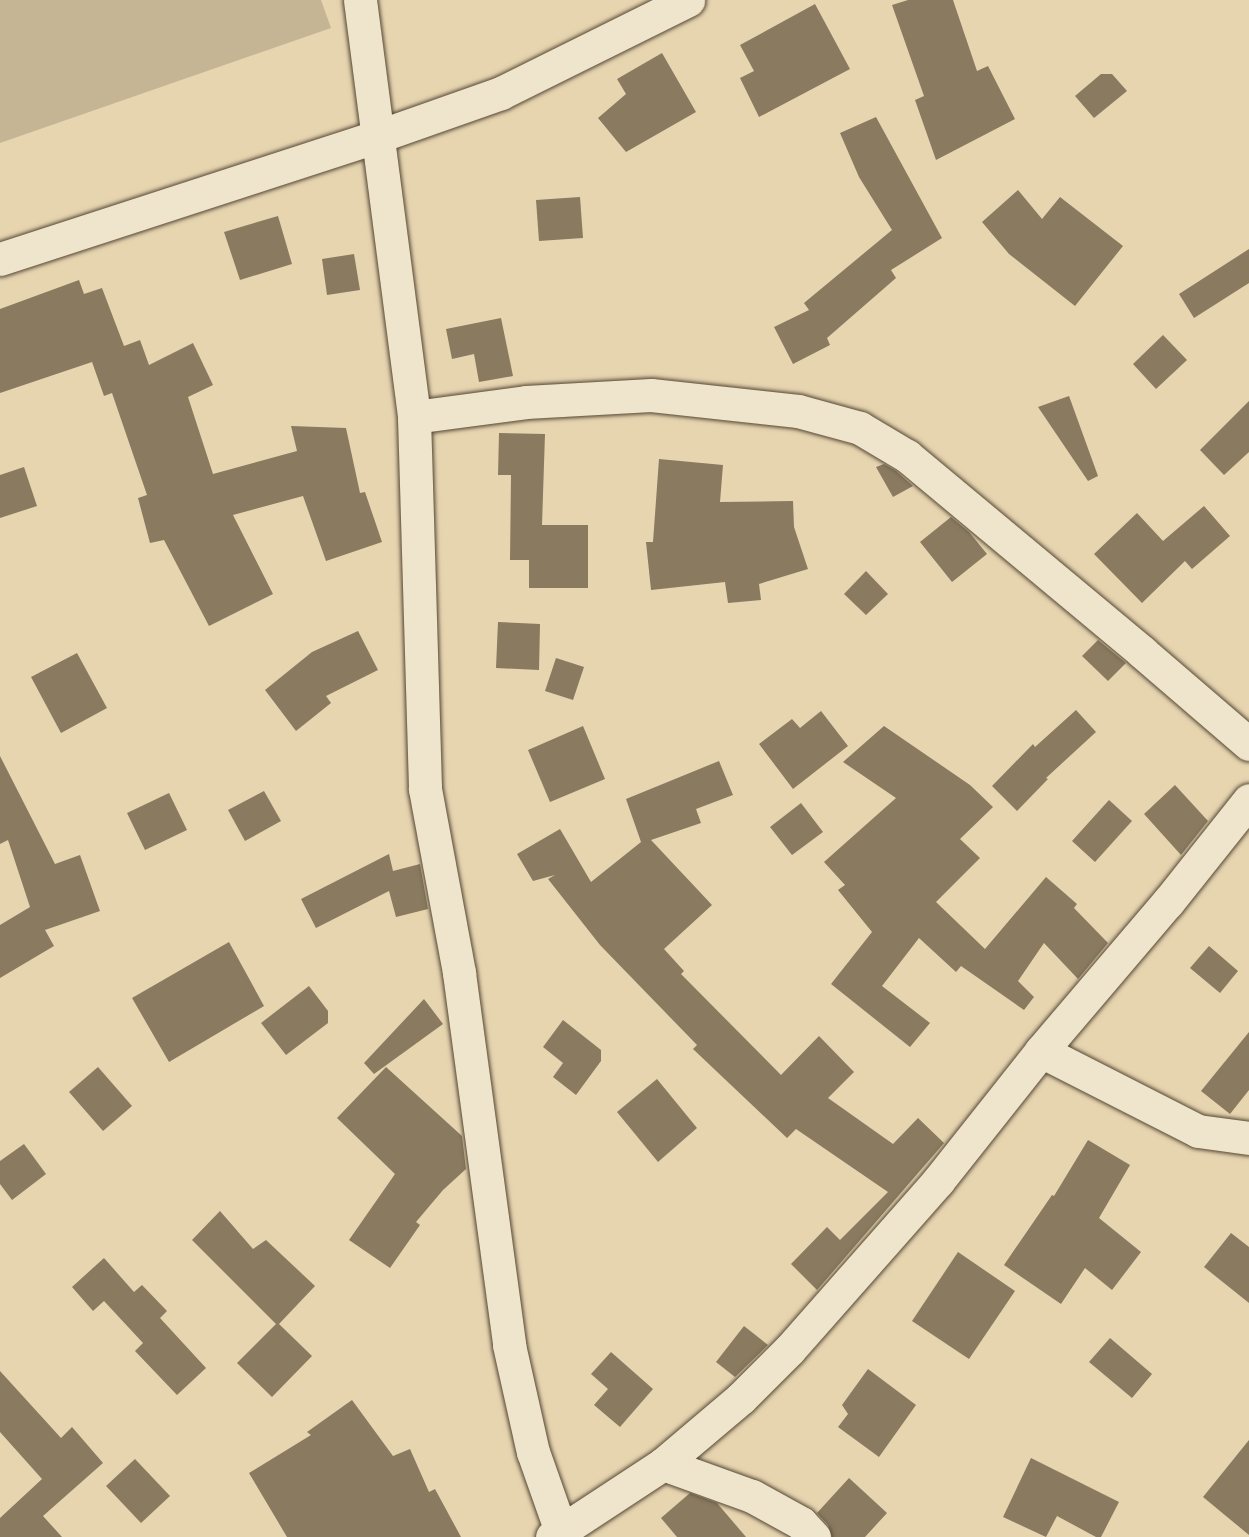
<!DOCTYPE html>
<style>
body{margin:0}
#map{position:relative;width:1249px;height:1537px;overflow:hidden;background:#e7d5b0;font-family:"Sorts Mill Goudy",serif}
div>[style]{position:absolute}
.green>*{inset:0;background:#c6b594}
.building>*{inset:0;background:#897a60}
.roads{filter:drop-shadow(0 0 2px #544734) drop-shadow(0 0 2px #544734)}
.minor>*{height:33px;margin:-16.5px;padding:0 16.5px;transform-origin:16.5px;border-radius:16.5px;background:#efe4cc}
span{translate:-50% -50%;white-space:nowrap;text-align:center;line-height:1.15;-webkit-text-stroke:6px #efe4cc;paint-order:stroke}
</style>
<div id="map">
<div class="green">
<i style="clip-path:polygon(0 0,321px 0,331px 28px,0 143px)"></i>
</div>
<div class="building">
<i style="clip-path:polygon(908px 0,953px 0,977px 71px,988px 66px,1015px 119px,936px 160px,915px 100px,924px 96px,892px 5px)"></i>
<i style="clip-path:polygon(815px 4px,850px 69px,759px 117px,740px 78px,754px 71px,740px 45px)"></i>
<i style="clip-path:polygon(662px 53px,696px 112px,626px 152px,598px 118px,626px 94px,617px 79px)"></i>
<i style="clip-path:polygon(1101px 74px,1112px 74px,1127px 91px,1094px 118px,1075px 96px)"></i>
<i style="clip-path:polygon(876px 117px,942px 238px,891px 270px,896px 278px,827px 338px,830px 345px,793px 364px,774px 327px,809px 310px,804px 303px,892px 230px,859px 177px,840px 133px)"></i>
<i style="clip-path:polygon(1018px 190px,1042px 219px,1060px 197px,1123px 246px,1075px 306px,1009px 254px,982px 222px)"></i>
<i style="clip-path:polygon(580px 197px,583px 238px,539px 241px,536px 200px)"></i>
<i style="clip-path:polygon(278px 216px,292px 264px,240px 280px,224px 232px)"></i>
<i style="clip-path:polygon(1249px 249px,1249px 283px,1194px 318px,1179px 294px)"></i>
<i style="clip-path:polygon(354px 254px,360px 290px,327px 295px,322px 259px)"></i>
<i style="clip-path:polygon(79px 280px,84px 294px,102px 288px,124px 346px,140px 340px,149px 365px,193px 343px,213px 385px,188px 397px,213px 474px,297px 451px,291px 426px,346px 428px,360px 493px,365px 492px,382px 542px,326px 561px,303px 496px,233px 515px,273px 594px,209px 626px,164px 540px,150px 543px,138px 498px,147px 495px,112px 393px,104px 396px,92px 362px,0 393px,0 309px)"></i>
<i style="clip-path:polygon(501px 318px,513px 376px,479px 382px,474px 354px,452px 359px,446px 329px)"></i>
<i style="clip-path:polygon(1163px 335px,1187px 360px,1156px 389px,1133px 364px)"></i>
<i style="clip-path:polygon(1069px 396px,1098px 476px,1088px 481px,1038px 407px)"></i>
<i style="clip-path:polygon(1249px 401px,1249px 452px,1224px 475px,1200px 450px)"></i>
<i style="clip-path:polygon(499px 433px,545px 434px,542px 525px,588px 525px,588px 588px,529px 588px,529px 560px,510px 560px,511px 475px,498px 475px)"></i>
<i style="clip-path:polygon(659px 459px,723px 465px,720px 502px,793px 501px,794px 527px,808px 569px,759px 584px,761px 600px,728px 603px,725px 582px,651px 590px,646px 542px,653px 542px)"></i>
<i style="clip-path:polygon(884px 464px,896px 471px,913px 486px,893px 497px,876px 467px)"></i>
<i style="clip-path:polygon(24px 467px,37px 506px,0 518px,0 475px)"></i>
<i style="clip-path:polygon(1204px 506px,1230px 536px,1192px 569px,1185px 561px,1142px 603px,1094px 554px,1137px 513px,1163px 541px)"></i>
<i style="clip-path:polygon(951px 517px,969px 532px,987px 554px,952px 582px,920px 542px)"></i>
<i style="clip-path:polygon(866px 571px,888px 594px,866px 615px,844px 594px)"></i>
<i style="clip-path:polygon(498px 622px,540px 624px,539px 670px,496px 668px)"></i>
<i style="clip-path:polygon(358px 631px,378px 670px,326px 696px,331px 703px,296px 731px,265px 690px,312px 652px)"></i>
<i style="clip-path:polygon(1098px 640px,1126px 663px,1108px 681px,1082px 656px)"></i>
<i style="clip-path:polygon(77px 653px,107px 708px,61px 733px,31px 677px)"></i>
<i style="clip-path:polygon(556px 658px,584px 667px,573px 700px,545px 691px)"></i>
<i style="clip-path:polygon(1076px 710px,1096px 732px,1046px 778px,1048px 779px,1017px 811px,992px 786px,1033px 744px,1035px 747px)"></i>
<i style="clip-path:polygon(821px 711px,848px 746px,793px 789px,759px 744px,792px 719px,800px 728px)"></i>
<i style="clip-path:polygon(583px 726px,605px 779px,550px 802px,528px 750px)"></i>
<i style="clip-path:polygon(884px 726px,970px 785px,993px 807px,960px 839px,980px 858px,936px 902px,985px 949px,1046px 877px,1077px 904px,1074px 908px,1108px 943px,1078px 979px,1044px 943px,1018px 981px,1034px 997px,1024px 1010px,961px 966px,956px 972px,919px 938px,882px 986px,930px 1023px,910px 1047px,831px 984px,872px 932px,838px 890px,845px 885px,824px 862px,896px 798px,843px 762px)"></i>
<i style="clip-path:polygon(0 756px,55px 864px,80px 855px,100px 911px,45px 930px,54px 946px,0 978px,0 925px,30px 907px,8px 840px,0 844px)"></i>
<i style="clip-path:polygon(719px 761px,733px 795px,696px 809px,701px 823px,651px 840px,712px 905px,664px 949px,684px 971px,681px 974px,781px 1075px,819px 1036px,854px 1072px,828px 1098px,893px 1144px,918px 1118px,944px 1143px,817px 1290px,791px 1264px,827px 1227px,840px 1240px,888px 1192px,796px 1129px,787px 1138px,693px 1049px,697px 1045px,600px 945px,548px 879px,555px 875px,533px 881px,517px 854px,560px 829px,591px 882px,641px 842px,626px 799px)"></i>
<i style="clip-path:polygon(1175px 785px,1208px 821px,1181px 855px,1144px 814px)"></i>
<i style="clip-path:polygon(264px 791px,281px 821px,245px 841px,228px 810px)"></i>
<i style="clip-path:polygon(169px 793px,187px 830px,145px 850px,127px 813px)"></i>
<i style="clip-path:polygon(1109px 800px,1132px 821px,1095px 862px,1072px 841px)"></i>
<i style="clip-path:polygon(801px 803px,823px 832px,792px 855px,770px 827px)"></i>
<i style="clip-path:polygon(389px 854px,393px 871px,420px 864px,428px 909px,396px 917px,389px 891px,316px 928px,301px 899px)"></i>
<i style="clip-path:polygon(229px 942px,264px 1006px,169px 1062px,132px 998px)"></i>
<i style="clip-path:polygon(1209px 946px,1238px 971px,1220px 993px,1190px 968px)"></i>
<i style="clip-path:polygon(309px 986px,328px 1011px,328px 1023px,286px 1055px,261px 1023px)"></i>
<i style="clip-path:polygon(424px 999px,443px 1024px,374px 1074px,364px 1063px)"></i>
<i style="clip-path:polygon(563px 1020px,601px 1050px,601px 1061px,576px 1095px,553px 1077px,563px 1063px,543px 1047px)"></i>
<i style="clip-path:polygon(1249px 1032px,1249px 1090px,1230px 1114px,1201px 1091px)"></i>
<i style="clip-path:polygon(98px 1067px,132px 1106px,103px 1131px,69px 1092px)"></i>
<i style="clip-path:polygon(386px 1067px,462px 1136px,466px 1169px,443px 1190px,416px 1222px,420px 1225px,390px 1268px,349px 1240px,395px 1174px,337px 1118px)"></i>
<i style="clip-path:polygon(657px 1079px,697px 1128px,658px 1162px,617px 1112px)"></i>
<i style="clip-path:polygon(1088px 1140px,1130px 1165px,1099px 1218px,1141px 1252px,1112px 1290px,1085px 1268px,1061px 1304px,1004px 1265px,1052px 1195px,1054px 1196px)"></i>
<i style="clip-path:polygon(24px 1144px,46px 1174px,12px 1200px,0 1184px,0 1161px)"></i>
<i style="clip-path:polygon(220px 1211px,253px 1249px,266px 1240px,315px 1286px,279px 1324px,312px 1356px,272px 1397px,237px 1363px,276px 1324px,192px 1240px)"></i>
<i style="clip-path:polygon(1231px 1233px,1249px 1247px,1249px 1303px,1204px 1267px)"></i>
<i style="clip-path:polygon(958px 1252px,1015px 1291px,969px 1359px,912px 1321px)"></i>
<i style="clip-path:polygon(104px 1258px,134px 1292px,142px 1285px,167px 1311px,160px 1318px,206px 1368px,177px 1395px,135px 1351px,143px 1343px,104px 1301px,93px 1311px,72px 1287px)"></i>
<i style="clip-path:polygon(744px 1326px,768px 1345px,735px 1377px,716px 1362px)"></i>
<i style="clip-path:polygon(1110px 1338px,1152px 1374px,1132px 1398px,1089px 1362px)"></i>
<i style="clip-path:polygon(611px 1352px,653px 1389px,620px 1427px,594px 1405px,608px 1389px,591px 1374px)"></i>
<i style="clip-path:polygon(868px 1369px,916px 1405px,879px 1457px,838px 1427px,848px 1414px,842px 1405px)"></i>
<i style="clip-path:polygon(0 1371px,61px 1438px,72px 1427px,103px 1463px,43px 1516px,62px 1537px,0 1537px,0 1518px,42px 1479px,0 1432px)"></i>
<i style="clip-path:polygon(352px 1400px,393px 1456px,410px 1449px,429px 1492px,435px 1489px,461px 1537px,287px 1537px,249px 1473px,311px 1435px,307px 1432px)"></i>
<i style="clip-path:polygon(1249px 1440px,1249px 1535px,1203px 1497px)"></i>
<i style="clip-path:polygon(1031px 1458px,1119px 1502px,1101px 1537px,1096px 1537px,1057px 1516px,1046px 1537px,1003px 1517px)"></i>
<i style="clip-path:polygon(135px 1459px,170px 1496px,141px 1523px,106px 1486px)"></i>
<i style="clip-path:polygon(849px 1478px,887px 1513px,865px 1537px,832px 1537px,828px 1525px,817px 1513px)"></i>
<i style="clip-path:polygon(690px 1493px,717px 1503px,746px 1537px,677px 1537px,661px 1518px)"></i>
</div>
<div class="roads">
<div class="minor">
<i style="left:360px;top:0;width:420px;rotate:82.6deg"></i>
<i style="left:414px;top:417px;width:372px;rotate:88.3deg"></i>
<i style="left:425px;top:789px;width:187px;rotate:79.5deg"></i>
<i style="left:459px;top:973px;width:375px;rotate:82.3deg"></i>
<i style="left:509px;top:1345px;width:110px;rotate:77.4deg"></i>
<i style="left:533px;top:1452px;width:90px;rotate:70.6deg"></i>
<i style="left:0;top:259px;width:398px;rotate:-18deg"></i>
<i style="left:379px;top:136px;width:129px;rotate:-19.4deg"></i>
<i style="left:501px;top:93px;width:209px;rotate:-26.4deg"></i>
<i style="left:414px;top:417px;width:113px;rotate:-7.6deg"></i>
<i style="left:526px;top:402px;width:125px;rotate:-3.2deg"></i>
<i style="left:651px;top:395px;width:148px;rotate:6.2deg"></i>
<i style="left:798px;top:411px;width:64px;rotate:15.3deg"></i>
<i style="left:860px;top:428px;width:55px;rotate:30.8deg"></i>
<i style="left:907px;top:456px;width:306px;rotate:39.8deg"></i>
<i style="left:1142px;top:652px;width:141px;rotate:40.7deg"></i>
<i style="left:1041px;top:1051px;width:176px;rotate:27deg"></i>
<i style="left:1198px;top:1131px;width:51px;rotate:7.8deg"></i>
<i style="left:663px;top:1464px;width:95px;rotate:19.8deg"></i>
<i style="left:752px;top:1496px;width:56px;rotate:28.9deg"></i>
<i style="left:801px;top:1523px;width:19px;rotate:47deg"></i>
<i style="left:552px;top:1537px;width:133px;rotate:-33.3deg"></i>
<i style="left:663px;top:1464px;width:102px;rotate:-40.2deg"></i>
<i style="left:741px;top:1398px;width:69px;rotate:-45deg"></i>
<i style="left:790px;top:1349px;width:224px;rotate:-48.6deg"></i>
<i style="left:938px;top:1181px;width:166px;rotate:-51.6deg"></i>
<i style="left:1041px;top:1051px;width:196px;rotate:-49.6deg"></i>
<i style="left:1168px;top:902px;width:130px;rotate:-51.5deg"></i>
</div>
</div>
</div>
